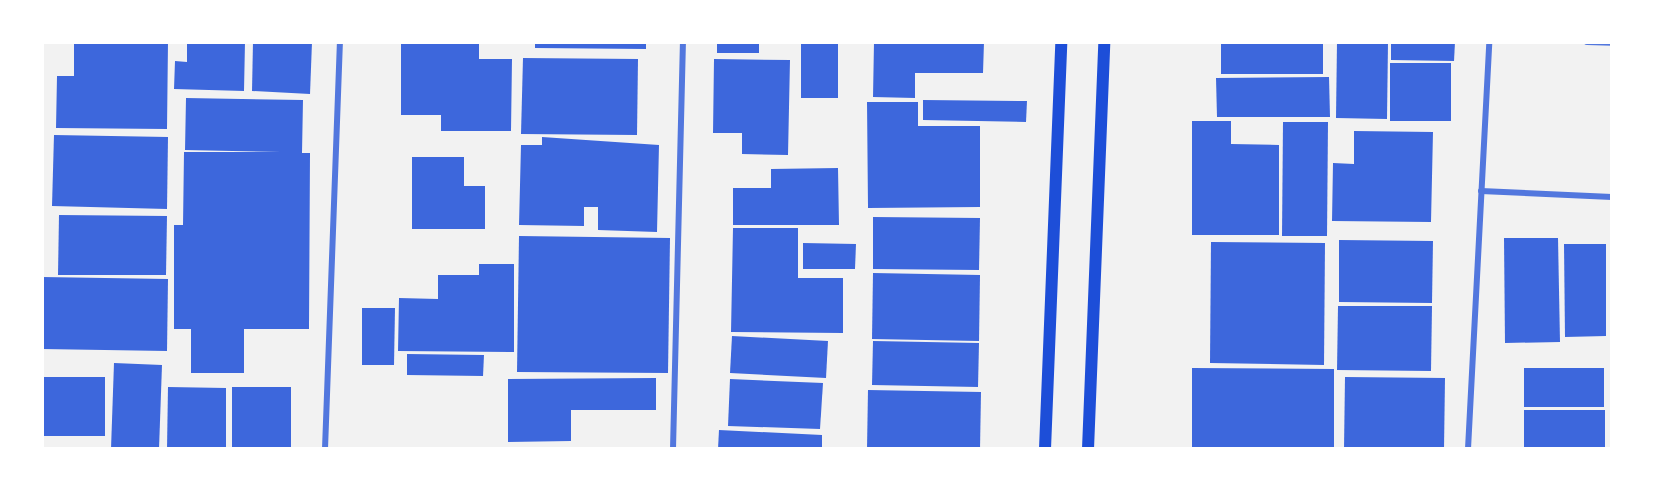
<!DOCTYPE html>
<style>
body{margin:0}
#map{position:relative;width:1654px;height:491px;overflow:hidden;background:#f2f2f2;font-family:"Space Grotesk",sans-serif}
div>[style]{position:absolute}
.building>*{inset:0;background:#3d67dc}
.minor>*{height:6px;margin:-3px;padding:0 3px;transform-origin:3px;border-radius:3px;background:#5277de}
.secondary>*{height:12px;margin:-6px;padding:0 6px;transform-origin:6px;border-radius:6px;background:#1d4ed8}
span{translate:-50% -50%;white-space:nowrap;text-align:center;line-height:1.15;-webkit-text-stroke:4.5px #fff;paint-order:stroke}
.frame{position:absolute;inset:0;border:44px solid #fff;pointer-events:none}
</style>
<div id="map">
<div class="building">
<i style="clip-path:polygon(74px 42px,168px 42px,167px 129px,56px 128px,57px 76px,74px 76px)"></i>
<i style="clip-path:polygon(187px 42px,245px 42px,244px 91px,174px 89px,175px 61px,187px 62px)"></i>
<i style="clip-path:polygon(253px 42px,312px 42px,310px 94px,252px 91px)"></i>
<i style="clip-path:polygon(401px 42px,479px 42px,479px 59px,512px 59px,511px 131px,441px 131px,441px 115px,401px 115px)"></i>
<i style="clip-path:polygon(535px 42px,646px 42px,646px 49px,535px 48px)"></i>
<i style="clip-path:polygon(717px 42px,759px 42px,759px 53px,717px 53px)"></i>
<i style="clip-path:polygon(801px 42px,838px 42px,838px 98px,801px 98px)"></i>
<i style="clip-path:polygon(874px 42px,984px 42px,983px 73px,915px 73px,915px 98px,873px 97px)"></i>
<i style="clip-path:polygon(1221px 42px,1323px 42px,1323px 74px,1221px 74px)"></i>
<i style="clip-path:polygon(1337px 42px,1388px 42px,1387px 119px,1336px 118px)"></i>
<i style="clip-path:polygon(1391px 42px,1455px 42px,1454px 61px,1391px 60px)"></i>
<i style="clip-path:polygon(523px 58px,638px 59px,637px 135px,521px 134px)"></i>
<i style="clip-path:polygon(714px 59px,790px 60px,788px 155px,742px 154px,742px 133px,713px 133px)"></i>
<i style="clip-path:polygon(1390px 63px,1451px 63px,1451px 121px,1390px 121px)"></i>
<i style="clip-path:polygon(1329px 77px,1330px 117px,1217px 117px,1216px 78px)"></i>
<i style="clip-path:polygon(186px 98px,303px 100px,302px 153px,310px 153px,309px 329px,244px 329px,244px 373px,191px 373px,191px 329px,174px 329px,174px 225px,183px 225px,184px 152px,281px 152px,185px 150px)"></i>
<i style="clip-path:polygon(923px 100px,1027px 101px,1026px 122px,923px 120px)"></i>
<i style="clip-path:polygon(867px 102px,918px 102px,918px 126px,980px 126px,980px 207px,868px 208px)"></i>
<i style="clip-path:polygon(1192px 121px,1231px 121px,1231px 144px,1279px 145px,1279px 235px,1192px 235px)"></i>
<i style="clip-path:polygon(1283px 122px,1328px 122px,1327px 236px,1282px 236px)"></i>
<i style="clip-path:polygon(1354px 131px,1433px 132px,1431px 222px,1332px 221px,1333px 163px,1354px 164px)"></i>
<i style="clip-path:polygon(54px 135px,168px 137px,167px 209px,52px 206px)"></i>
<i style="clip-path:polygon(542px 137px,659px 145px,657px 232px,598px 230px,598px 207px,584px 207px,584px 226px,519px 225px,521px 145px,542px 145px)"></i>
<i style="clip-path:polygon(412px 157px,464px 157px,464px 186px,485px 186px,485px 229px,412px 229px)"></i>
<i style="clip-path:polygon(838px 168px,839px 225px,733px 225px,733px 188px,771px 188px,771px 169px)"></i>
<i style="clip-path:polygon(59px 215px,167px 216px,166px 275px,58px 275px)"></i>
<i style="clip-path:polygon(873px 217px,980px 218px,979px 270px,873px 269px)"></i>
<i style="clip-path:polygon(733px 228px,798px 228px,798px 278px,843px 278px,843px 333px,731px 332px)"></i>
<i style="clip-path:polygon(519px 236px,670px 238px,668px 373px,517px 372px)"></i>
<i style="clip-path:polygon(1504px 238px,1558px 238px,1560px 342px,1505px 343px)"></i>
<i style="clip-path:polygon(1339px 240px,1433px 241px,1432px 303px,1339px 302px)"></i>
<i style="clip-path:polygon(1211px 242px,1325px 243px,1324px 365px,1210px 363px)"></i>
<i style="clip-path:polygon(803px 243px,856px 244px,855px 269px,803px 269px)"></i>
<i style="clip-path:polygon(1564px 244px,1606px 244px,1606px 336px,1565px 337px)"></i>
<i style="clip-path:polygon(479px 264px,514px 264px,514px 352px,398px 351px,399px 298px,438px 299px,438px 275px,479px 275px)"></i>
<i style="clip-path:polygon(873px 273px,980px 275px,979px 341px,872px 339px)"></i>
<i style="clip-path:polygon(42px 277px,168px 279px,167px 351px,42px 349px)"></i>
<i style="clip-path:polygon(1338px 306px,1432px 306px,1431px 371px,1337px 370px)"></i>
<i style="clip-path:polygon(362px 308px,395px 308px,394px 365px,362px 365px)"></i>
<i style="clip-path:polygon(732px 336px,828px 341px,826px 378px,730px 373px)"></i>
<i style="clip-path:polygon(873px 341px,979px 343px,978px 387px,872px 385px)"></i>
<i style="clip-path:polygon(407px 354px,484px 355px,483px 376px,407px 375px)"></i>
<i style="clip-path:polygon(114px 363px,162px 365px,159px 449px,111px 449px)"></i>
<i style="clip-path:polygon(1192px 368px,1334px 369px,1334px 449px,1192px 449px)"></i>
<i style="clip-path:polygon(1524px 368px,1604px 368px,1604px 407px,1524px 407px)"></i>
<i style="clip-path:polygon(42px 377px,105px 377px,105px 436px,42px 436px)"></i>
<i style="clip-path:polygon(1345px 377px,1445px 378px,1444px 449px,1344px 449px)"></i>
<i style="clip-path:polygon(656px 378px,656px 410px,571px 410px,571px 441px,508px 442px,508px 379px)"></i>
<i style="clip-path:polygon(730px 379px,823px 383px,820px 429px,728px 426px)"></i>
<i style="clip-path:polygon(168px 387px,226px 388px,226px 449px,167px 449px)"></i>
<i style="clip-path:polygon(232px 387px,291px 387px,291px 449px,232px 449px)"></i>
<i style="clip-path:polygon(868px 390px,981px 392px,980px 449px,867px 449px)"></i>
<i style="clip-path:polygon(1524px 410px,1605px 410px,1605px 449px,1524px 449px)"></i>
<i style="clip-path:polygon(719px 430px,822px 435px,822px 449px,718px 449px)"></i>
</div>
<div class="minor">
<i style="left:1587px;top:42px;width:25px;rotate:2deg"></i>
<i style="left:1481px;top:191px;width:131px;rotate:2.6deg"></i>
<i style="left:325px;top:449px;width:407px;rotate:-87.9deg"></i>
<i style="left:673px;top:449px;width:407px;rotate:-88.6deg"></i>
<i style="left:1468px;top:449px;width:408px;rotate:-87deg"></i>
</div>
<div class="secondary">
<i style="left:1045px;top:449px;width:407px;rotate:-87.7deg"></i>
<i style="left:1088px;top:449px;width:407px;rotate:-87.7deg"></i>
</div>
<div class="frame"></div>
</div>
